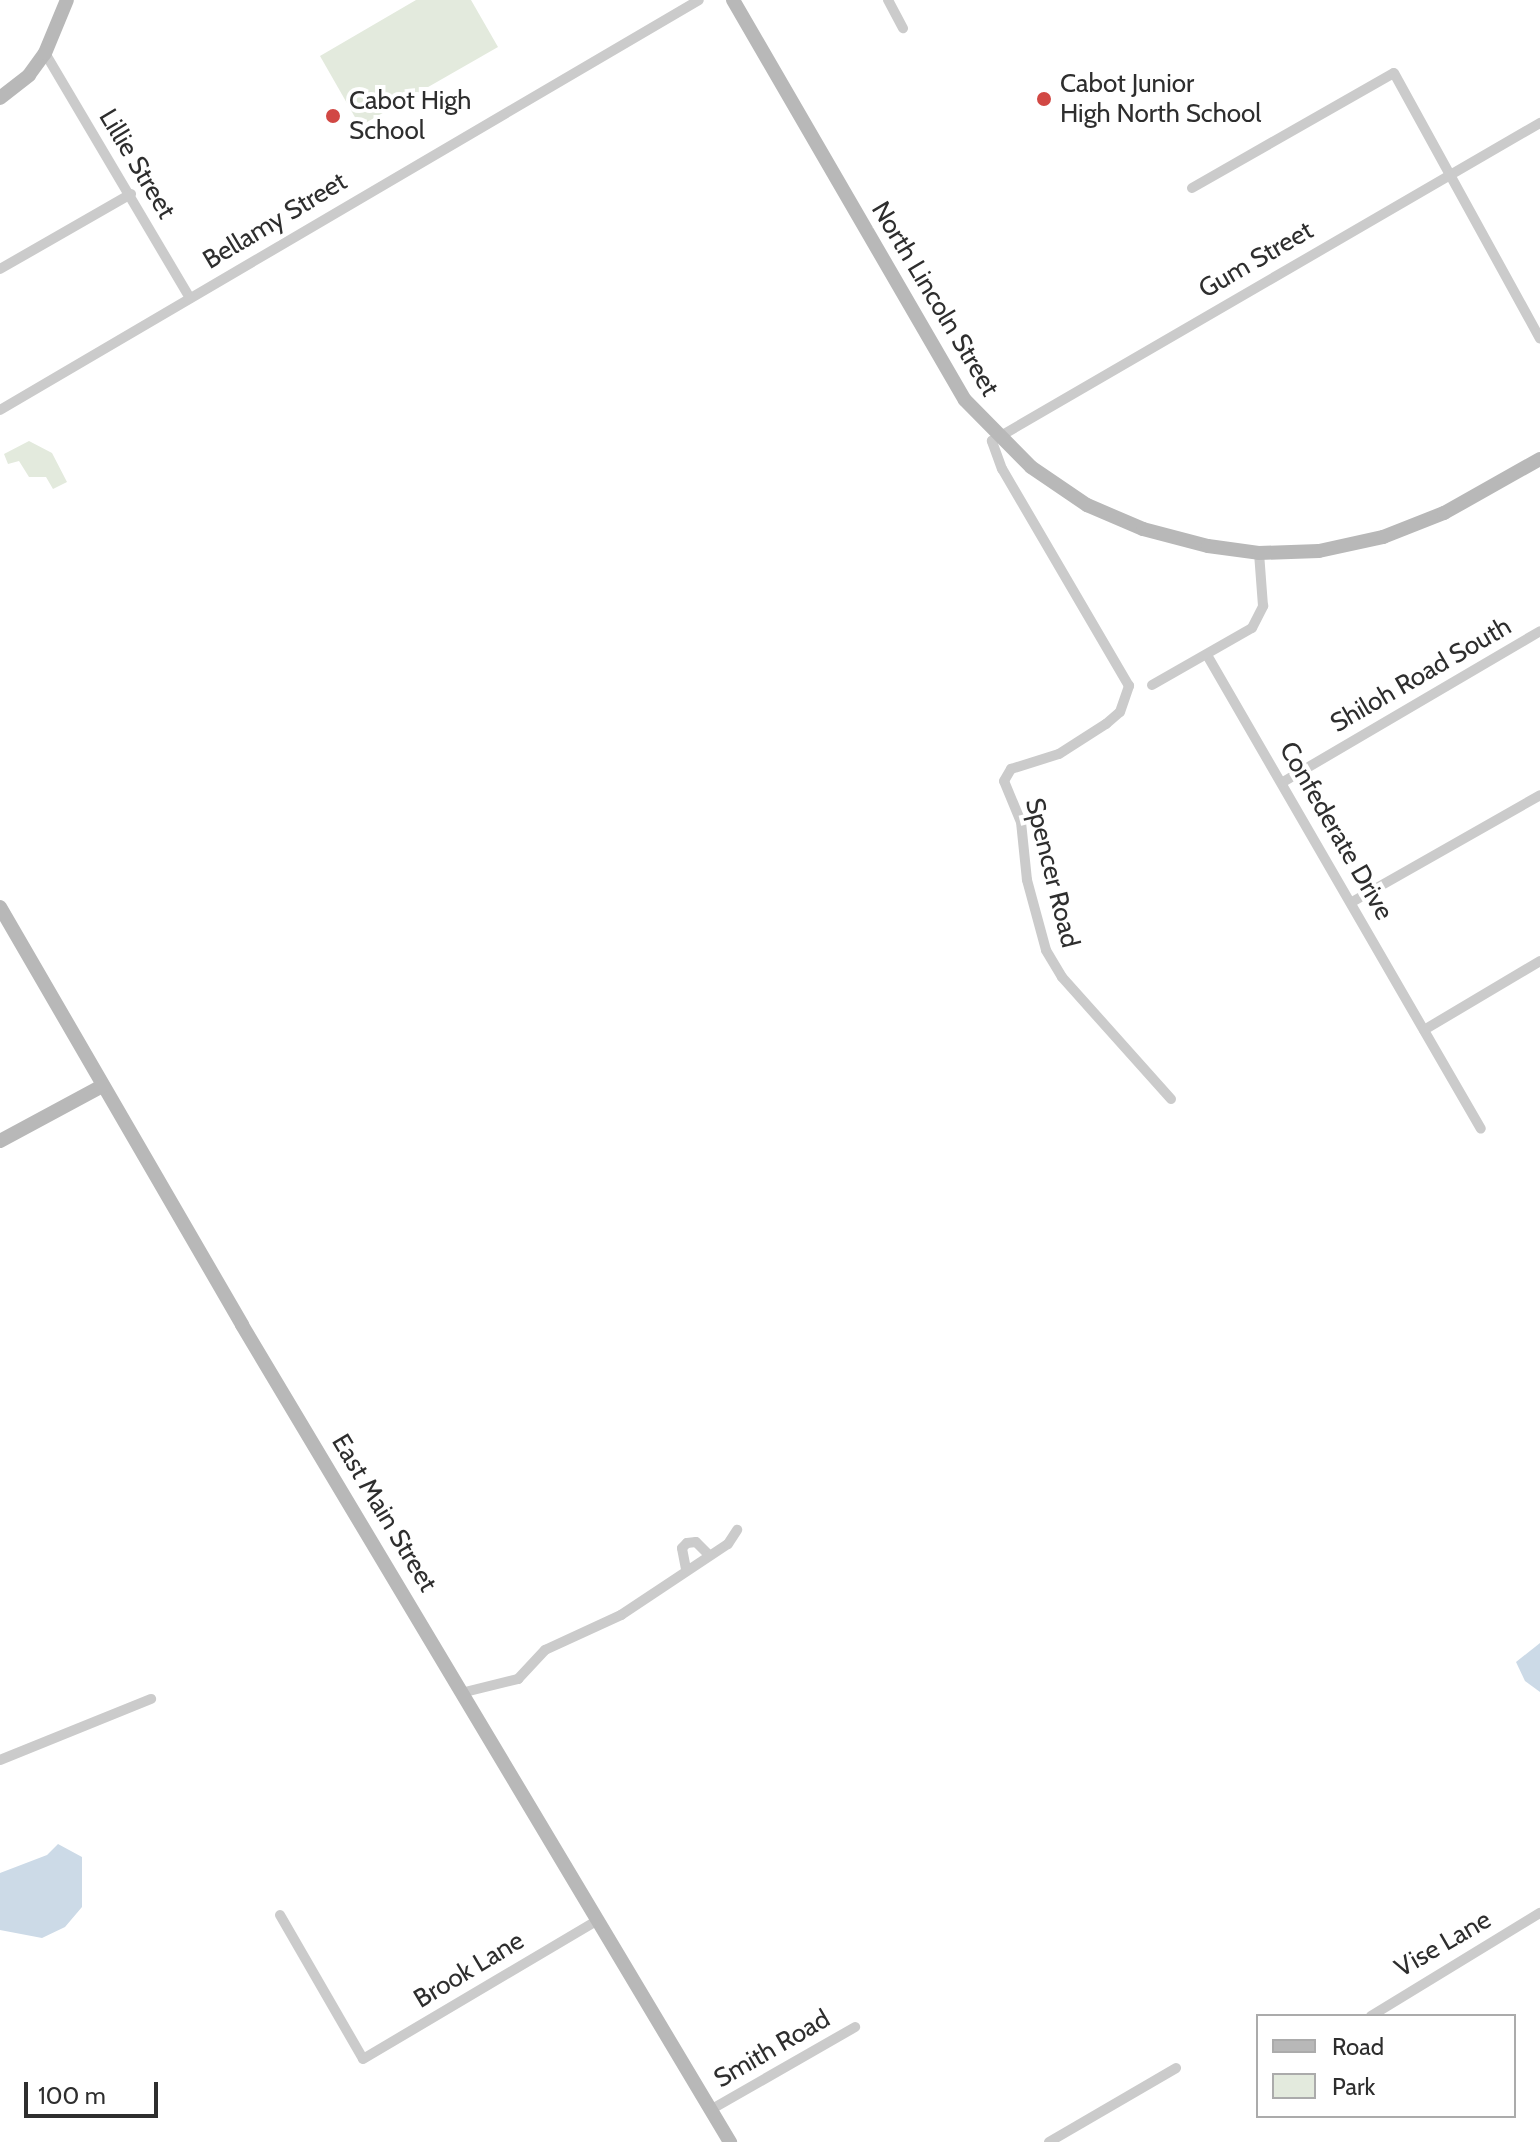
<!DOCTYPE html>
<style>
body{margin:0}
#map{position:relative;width:1540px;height:2142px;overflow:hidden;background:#fff;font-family:Cabin,sans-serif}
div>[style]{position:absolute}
.green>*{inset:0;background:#e3eadd}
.water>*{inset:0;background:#ccdae7}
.street>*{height:10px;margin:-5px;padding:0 5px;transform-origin:5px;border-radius:5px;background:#cbcbcb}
.secondary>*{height:14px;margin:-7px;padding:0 7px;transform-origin:7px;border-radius:7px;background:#b8b8b8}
.dots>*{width:22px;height:22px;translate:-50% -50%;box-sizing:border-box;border:4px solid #fff;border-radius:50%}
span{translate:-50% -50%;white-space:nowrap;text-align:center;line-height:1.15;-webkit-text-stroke:8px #fff;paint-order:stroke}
.poi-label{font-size:26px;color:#2e2e2e}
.left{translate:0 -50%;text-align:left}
.street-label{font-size:26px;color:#2e2e2e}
.legend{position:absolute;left:1256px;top:2014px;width:260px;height:104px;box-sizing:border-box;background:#fff;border:2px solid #ababab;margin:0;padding:10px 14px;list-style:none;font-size:24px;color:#2e2e2e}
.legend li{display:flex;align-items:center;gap:16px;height:40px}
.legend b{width:40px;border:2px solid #ababab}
.scale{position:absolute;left:24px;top:2082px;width:134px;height:36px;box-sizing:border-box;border:4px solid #2e2e2e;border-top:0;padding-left:10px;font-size:24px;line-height:28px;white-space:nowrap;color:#2e2e2e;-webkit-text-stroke:6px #fff;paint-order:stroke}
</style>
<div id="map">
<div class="green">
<i style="clip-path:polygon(416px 0,471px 0,498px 47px,360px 126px,320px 56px)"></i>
<i style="clip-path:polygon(29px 441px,52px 453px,67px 482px,53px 489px,46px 477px,29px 477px,19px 461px,8px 464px,4px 454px)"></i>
</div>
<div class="water">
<i style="clip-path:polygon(1540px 1643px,1540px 1692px,1525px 1681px,1516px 1662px)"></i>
<i style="clip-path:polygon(58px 1844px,82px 1857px,82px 1907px,65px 1927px,42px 1938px,0 1930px,0 1873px,47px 1855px)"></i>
</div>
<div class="street">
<i style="left:888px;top:0;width:32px;rotate:62deg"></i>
<i style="left:45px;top:53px;width:285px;rotate:59.4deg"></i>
<i style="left:1192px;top:188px;width:232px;rotate:-29.7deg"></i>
<i style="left:1394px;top:73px;width:303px;rotate:61.2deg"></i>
<i style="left:0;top:269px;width:151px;rotate:-29.8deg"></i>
<i style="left:0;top:410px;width:810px;rotate:-30.39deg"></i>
<i style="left:1207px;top:655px;width:547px;rotate:59.97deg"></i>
<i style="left:1152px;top:685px;width:115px;rotate:-29.7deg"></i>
<i style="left:1252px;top:628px;width:25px;rotate:-63deg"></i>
<i style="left:1263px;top:606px;width:53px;rotate:-94.3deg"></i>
<i style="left:1283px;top:782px;width:298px;rotate:-30.4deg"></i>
<i style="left:1352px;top:902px;width:216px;rotate:-29.6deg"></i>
<i style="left:1424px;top:1030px;width:135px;rotate:-30.7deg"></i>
<i style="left:1171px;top:1099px;width:164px;rotate:-131.8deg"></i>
<i style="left:1062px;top:977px;width:31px;rotate:-121deg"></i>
<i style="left:1046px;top:950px;width:73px;rotate:-105.2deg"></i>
<i style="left:1027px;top:880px;width:58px;rotate:-95.9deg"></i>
<i style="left:1021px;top:822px;width:44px;rotate:-112.5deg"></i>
<i style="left:1004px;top:781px;width:14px;rotate:-60deg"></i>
<i style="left:1011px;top:769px;width:50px;rotate:-17.4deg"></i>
<i style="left:1059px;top:754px;width:56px;rotate:-32.6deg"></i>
<i style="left:1106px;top:724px;width:18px;rotate:-41deg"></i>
<i style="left:1120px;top:712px;width:28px;rotate:-71deg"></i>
<i style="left:1129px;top:686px;width:251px;rotate:-120.3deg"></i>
<i style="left:1002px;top:469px;width:30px;rotate:-110deg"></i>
<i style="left:992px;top:441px;width:634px;rotate:-30.13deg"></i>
<i style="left:686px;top:1569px;width:21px;rotate:-101deg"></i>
<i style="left:682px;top:1548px;width:7px;rotate:-45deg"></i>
<i style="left:687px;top:1543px;width:9px;rotate:-6deg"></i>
<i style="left:696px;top:1542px;width:18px;rotate:45deg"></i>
<i style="left:465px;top:1692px;width:55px;rotate:-13.8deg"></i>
<i style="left:518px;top:1679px;width:40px;rotate:-47deg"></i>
<i style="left:545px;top:1650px;width:84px;rotate:-24.7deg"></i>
<i style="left:621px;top:1615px;width:128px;rotate:-33.6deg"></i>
<i style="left:728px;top:1544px;width:17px;rotate:-57deg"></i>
<i style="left:0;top:1760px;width:163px;rotate:-22deg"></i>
<i style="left:280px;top:1915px;width:166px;rotate:60deg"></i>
<i style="left:363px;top:2059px;width:273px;rotate:-30.6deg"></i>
<i style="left:1371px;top:2016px;width:198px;rotate:-31.4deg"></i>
<i style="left:712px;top:2109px;width:165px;rotate:-29.8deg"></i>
<i style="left:1049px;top:2142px;width:147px;rotate:-30.2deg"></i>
</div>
<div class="secondary">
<i style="left:733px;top:0;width:462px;rotate:59.9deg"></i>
<i style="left:965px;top:400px;width:94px;rotate:45.4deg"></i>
<i style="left:1031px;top:467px;width:68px;rotate:34.2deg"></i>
<i style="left:1087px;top:505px;width:61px;rotate:23.2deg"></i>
<i style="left:1143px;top:529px;width:67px;rotate:14.7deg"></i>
<i style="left:1208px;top:546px;width:51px;rotate:7.8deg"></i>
<i style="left:1259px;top:553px;width:60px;rotate:-1.9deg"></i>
<i style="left:1319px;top:551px;width:66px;rotate:-12.3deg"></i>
<i style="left:1383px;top:537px;width:66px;rotate:-21.5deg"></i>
<i style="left:1444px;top:513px;width:110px;rotate:-29.4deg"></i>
<i style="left:0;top:98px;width:37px;rotate:-38deg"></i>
<i style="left:29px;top:75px;width:27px;rotate:-54deg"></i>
<i style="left:45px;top:53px;width:57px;rotate:-67.5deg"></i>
<i style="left:0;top:907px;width:483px;rotate:59.9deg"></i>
<i style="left:242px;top:1325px;width:952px;rotate:59.15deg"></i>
<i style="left:0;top:1141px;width:116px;rotate:-28.3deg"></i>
</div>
<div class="dots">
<i style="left:1044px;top:99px;background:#d14844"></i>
<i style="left:333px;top:116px;background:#d14844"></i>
</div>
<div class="poi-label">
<span class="left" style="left:1060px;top:99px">Cabot Junior<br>High North School</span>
<span class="left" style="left:349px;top:116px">Cabot High<br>School</span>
</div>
<div class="street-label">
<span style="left:137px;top:164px;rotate:59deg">Lillie Street</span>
<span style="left:275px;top:221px;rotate:-31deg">Bellamy Street</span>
<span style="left:1256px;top:260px;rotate:-30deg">Gum Street</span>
<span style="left:935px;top:299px;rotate:59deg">North Lincoln Street</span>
<span style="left:1421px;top:675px;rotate:-30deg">Shiloh Road South</span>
<span style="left:1336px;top:831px;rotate:60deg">Confederate Drive</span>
<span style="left:1052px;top:873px;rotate:76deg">Spencer Road</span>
<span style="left:384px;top:1513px;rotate:59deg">East Main Street</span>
<span style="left:1443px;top:1944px;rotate:-30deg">Vise Lane</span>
<span style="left:469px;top:1970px;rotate:-31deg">Brook Lane</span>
<span style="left:772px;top:2049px;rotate:-30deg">Smith Road</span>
</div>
<ul class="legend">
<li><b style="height:10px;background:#b8b8b8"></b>Road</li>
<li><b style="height:22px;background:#e3eadd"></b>Park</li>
</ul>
<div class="scale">100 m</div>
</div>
